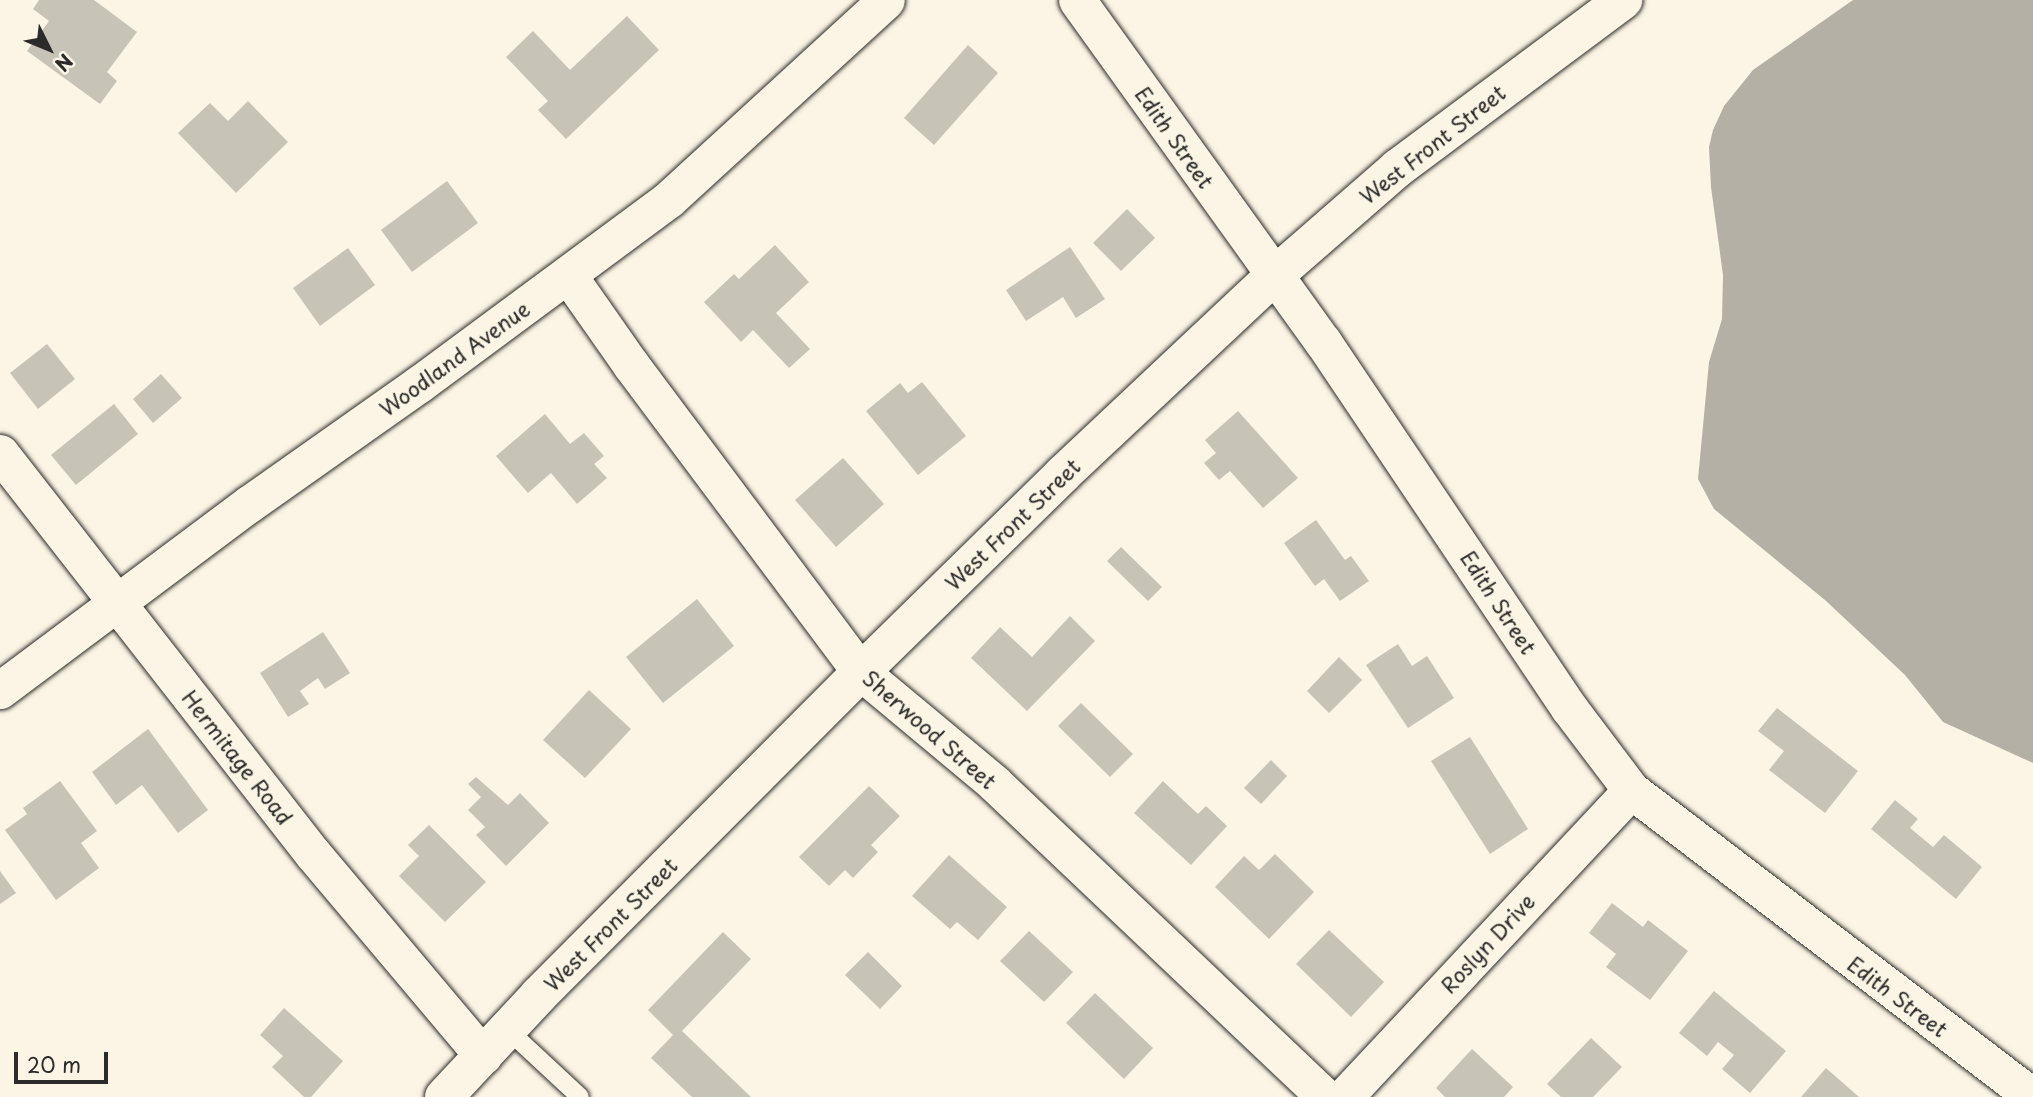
<!DOCTYPE html>
<style>
body{margin:0}
#map{position:relative;width:2033px;height:1097px;overflow:hidden;background:#fcf5e5;font-family:"Playpen Sans",sans-serif}
div>[style]{position:absolute}
.water>*{inset:0;background:#b4b0a5}
.building>*{inset:0;background:#c8c3b7}
.roads{filter:drop-shadow(0 0 2px #2b2b2b) drop-shadow(0 0 2px #2b2b2b)}
.lane>*{height:18px;margin:-9px;padding:0 9px;transform-origin:9px;border-radius:9px;background:#fcf5e5}
.street>*{height:37px;margin:-18.5px;padding:0 18.5px;transform-origin:18.5px;border-radius:18.5px;background:#fcf5e5}
.secondary>*{height:38px;margin:-19px;padding:0 19px;transform-origin:19px;border-radius:19px;background:#fcf5e5}
span{translate:-50% -50%;white-space:nowrap;text-align:center;line-height:1.15;-webkit-text-stroke:5px #fcf5e5;paint-order:stroke}
.street-label{font-size:21px;color:#2b2b2b}
.north{position:absolute;left:14px;top:14px;width:70px;height:70px;-webkit-text-stroke:5px #fcf5e5;paint-order:stroke;rotate:133deg;font-size:19px;font-weight:700;line-height:28px;text-align:center;color:#2b2b2b}
.north::after{content:'';display:block;margin:auto;width:24px;height:32px;background:#2b2b2b;clip-path:polygon(50% 0,100% 100%,50% 72%,0 100%)}
.scale{position:absolute;left:14px;top:1052px;width:94px;height:32px;box-sizing:border-box;border:4px solid #2b2b2b;border-top:0;padding-left:9px;font-size:21px;line-height:24px;white-space:nowrap;color:#2b2b2b;-webkit-text-stroke:5px #fcf5e5;paint-order:stroke}
</style>
<div id="map">
<div class="water">
<i style="clip-path:polygon(1853px 0,2033px 0,2033px 763px,1943px 722px,1905px 675px,1825px 600px,1714px 509px,1698px 479px,1709px 362px,1722px 319px,1723px 275px,1711px 187px,1709px 147px,1713px 130px,1724px 106px,1753px 70px)"></i>
</div>
<div class="building">
<i style="clip-path:polygon(39px 0,94px 0,137px 32px,107px 72px,117px 81px,100px 104px,27px 51px,49px 21px,33px 9px)"></i>
<i style="clip-path:polygon(627px 16px,659px 50px,566px 139px,538px 110px,548px 101px,506px 57px,533px 31px,570px 70px)"></i>
<i style="clip-path:polygon(968px 45px,998px 73px,934px 145px,904px 118px)"></i>
<i style="clip-path:polygon(248px 101px,288px 142px,236px 193px,178px 133px,210px 103px,228px 121px)"></i>
<i style="clip-path:polygon(447px 181px,478px 223px,412px 272px,381px 230px)"></i>
<i style="clip-path:polygon(1127px 209px,1155px 238px,1121px 271px,1093px 243px)"></i>
<i style="clip-path:polygon(775px 245px,809px 282px,776px 313px,810px 349px,789px 368px,753px 330px,741px 342px,704px 302px,734px 274px,739px 279px)"></i>
<i style="clip-path:polygon(1070px 247px,1105px 299px,1076px 318px,1063px 297px,1026px 321px,1006px 290px)"></i>
<i style="clip-path:polygon(348px 248px,375px 285px,320px 326px,293px 288px)"></i>
<i style="clip-path:polygon(47px 344px,75px 379px,38px 409px,10px 373px)"></i>
<i style="clip-path:polygon(161px 374px,182px 398px,153px 423px,133px 399px)"></i>
<i style="clip-path:polygon(922px 382px,966px 436px,918px 475px,866px 411px,900px 383px,908px 393px)"></i>
<i style="clip-path:polygon(114px 404px,138px 434px,76px 485px,51px 455px)"></i>
<i style="clip-path:polygon(1238px 411px,1298px 478px,1263px 508px,1230px 471px,1219px 480px,1204px 463px,1216px 453px,1205px 440px)"></i>
<i style="clip-path:polygon(545px 414px,570px 444px,584px 433px,604px 456px,594px 464px,607px 478px,577px 504px,551px 473px,528px 493px,496px 456px)"></i>
<i style="clip-path:polygon(843px 458px,884px 504px,836px 547px,795px 500px)"></i>
<i style="clip-path:polygon(1316px 520px,1345px 560px,1351px 556px,1369px 581px,1340px 601px,1324px 579px,1315px 586px,1284px 543px)"></i>
<i style="clip-path:polygon(1121px 547px,1162px 587px,1148px 601px,1107px 561px)"></i>
<i style="clip-path:polygon(697px 599px,734px 646px,663px 703px,626px 657px)"></i>
<i style="clip-path:polygon(1070px 616px,1095px 641px,1027px 711px,971px 658px,1000px 627px,1032px 657px)"></i>
<i style="clip-path:polygon(323px 632px,350px 673px,325px 689px,318px 678px,300px 691px,309px 704px,288px 717px,260px 673px)"></i>
<i style="clip-path:polygon(1398px 644px,1412px 666px,1427px 656px,1454px 698px,1408px 728px,1366px 665px)"></i>
<i style="clip-path:polygon(1339px 657px,1362px 680px,1329px 713px,1307px 691px)"></i>
<i style="clip-path:polygon(589px 690px,631px 729px,585px 778px,543px 740px)"></i>
<i style="clip-path:polygon(1081px 703px,1133px 754px,1110px 777px,1058px 726px)"></i>
<i style="clip-path:polygon(1777px 708px,1858px 771px,1825px 813px,1769px 770px,1784px 751px,1758px 731px)"></i>
<i style="clip-path:polygon(148px 729px,208px 810px,178px 833px,142px 785px,116px 805px,92px 772px)"></i>
<i style="clip-path:polygon(1470px 737px,1528px 829px,1490px 854px,1431px 761px)"></i>
<i style="clip-path:polygon(1271px 760px,1287px 776px,1261px 804px,1244px 788px)"></i>
<i style="clip-path:polygon(476px 777px,508px 805px,520px 793px,549px 823px,506px 866px,476px 835px,485px 827px,468px 810px,481px 797px,468px 784px)"></i>
<i style="clip-path:polygon(60px 781px,97px 831px,81px 843px,99px 868px,56px 900px,5px 830px,27px 814px,23px 808px)"></i>
<i style="clip-path:polygon(1163px 781px,1198px 814px,1206px 806px,1227px 826px,1191px 865px,1134px 813px)"></i>
<i style="clip-path:polygon(869px 786px,900px 816px,871px 845px,878px 852px,853px 878px,845px 870px,829px 886px,799px 857px)"></i>
<i style="clip-path:polygon(1895px 800px,1918px 819px,1910px 828px,1933px 847px,1944px 835px,1982px 867px,1956px 899px,1871px 829px)"></i>
<i style="clip-path:polygon(429px 825px,486px 882px,445px 922px,399px 876px,419px 856px,408px 845px)"></i>
<i style="clip-path:polygon(1275px 854px,1314px 892px,1269px 939px,1215px 887px,1244px 856px,1259px 870px)"></i>
<i style="clip-path:polygon(949px 855px,1007px 907px,978px 940px,957px 922px,950px 929px,912px 896px)"></i>
<i style="clip-path:polygon(0 871px,16px 893px,0 904px)"></i>
<i style="clip-path:polygon(1612px 903px,1643px 927px,1648px 920px,1688px 951px,1650px 1000px,1606px 967px,1616px 954px,1589px 933px)"></i>
<i style="clip-path:polygon(1329px 930px,1384px 982px,1351px 1017px,1296px 964px)"></i>
<i style="clip-path:polygon(1029px 931px,1073px 972px,1044px 1002px,1000px 961px)"></i>
<i style="clip-path:polygon(723px 932px,751px 959px,682px 1031px,751px 1097px,692px 1097px,651px 1058px,673px 1035px,648px 1010px)"></i>
<i style="clip-path:polygon(868px 952px,902px 986px,880px 1009px,845px 975px)"></i>
<i style="clip-path:polygon(1714px 991px,1786px 1051px,1750px 1093px,1722px 1069px,1734px 1055px,1718px 1042px,1707px 1056px,1679px 1033px)"></i>
<i style="clip-path:polygon(1095px 993px,1153px 1048px,1124px 1079px,1066px 1023px)"></i>
<i style="clip-path:polygon(284px 1008px,343px 1061px,311px 1097px,304px 1097px,272px 1067px,283px 1056px,260px 1035px)"></i>
<i style="clip-path:polygon(1591px 1038px,1622px 1067px,1593px 1097px,1561px 1097px,1547px 1084px)"></i>
<i style="clip-path:polygon(1472px 1049px,1513px 1087px,1504px 1097px,1445px 1097px,1436px 1088px)"></i>
<i style="clip-path:polygon(1826px 1068px,1859px 1097px,1801px 1097px)"></i>
</div>
<div class="roads">
<div class="lane">
<i style="left:508px;top:1030px;width:98px;rotate:42.9deg"></i>
</div>
<div class="street">
<i style="left:1077px;top:0;width:421px;rotate:54.3deg"></i>
<i style="left:1323px;top:342px;width:441px;rotate:56.1deg"></i>
<i style="left:1569px;top:708px;width:103px;rotate:52.9deg"></i>
<i style="left:1631px;top:790px;width:506px;rotate:37.37deg"></i>
<i style="left:568px;top:275px;width:110px;rotate:55deg"></i>
<i style="left:631px;top:365px;width:384px;rotate:53.2deg"></i>
<i style="left:861px;top:672px;width:173px;rotate:39.8deg"></i>
<i style="left:994px;top:783px;width:456px;rotate:43.5deg"></i>
<i style="left:0;top:453px;width:509px;rotate:52.03deg"></i>
<i style="left:313px;top:854px;width:264px;rotate:49.9deg"></i>
<i style="left:0;top:690px;width:311px;rotate:-36.8deg"></i>
<i style="left:249px;top:504px;width:208px;rotate:-35.2deg"></i>
<i style="left:419px;top:384px;width:311px;rotate:-36.5deg"></i>
<i style="left:669px;top:199px;width:294px;rotate:-42.5deg"></i>
<i style="left:1344px;top:1097px;width:420px;rotate:-46.9deg"></i>
</div>
<div class="secondary">
<i style="left:444px;top:1097px;width:139px;rotate:-47deg"></i>
<i style="left:539px;top:995px;width:456px;rotate:-45.1deg"></i>
<i style="left:861px;top:672px;width:283px;rotate:-44.4deg"></i>
<i style="left:1063px;top:474px;width:289px;rotate:-43.2deg"></i>
<i style="left:1274px;top:276px;width:164px;rotate:-41.1deg"></i>
<i style="left:1398px;top:168px;width:281px;rotate:-36.7deg"></i>
</div>
</div>
<div class="street-label">
<span style="left:1175px;top:137px;rotate:55deg">Edith Street</span>
<span style="left:1432px;top:144px;rotate:-38deg">West Front Street</span>
<span style="left:454px;top:358px;rotate:-36deg">Woodland Avenue</span>
<span style="left:1012px;top:524px;rotate:-44deg">West Front Street</span>
<span style="left:1499px;top:602px;rotate:57deg">Edith Street</span>
<span style="left:930px;top:729px;rotate:41deg">Sherwood Street</span>
<span style="left:238px;top:757px;rotate:52deg">Hermitage Road</span>
<span style="left:610px;top:924px;rotate:-45deg">West Front Street</span>
<span style="left:1487px;top:943px;rotate:-47deg">Roslyn Drive</span>
<span style="left:1898px;top:996px;rotate:37deg">Edith Street</span>
</div>
<div class="north">N</div>
<div class="scale">20 m</div>
</div>
